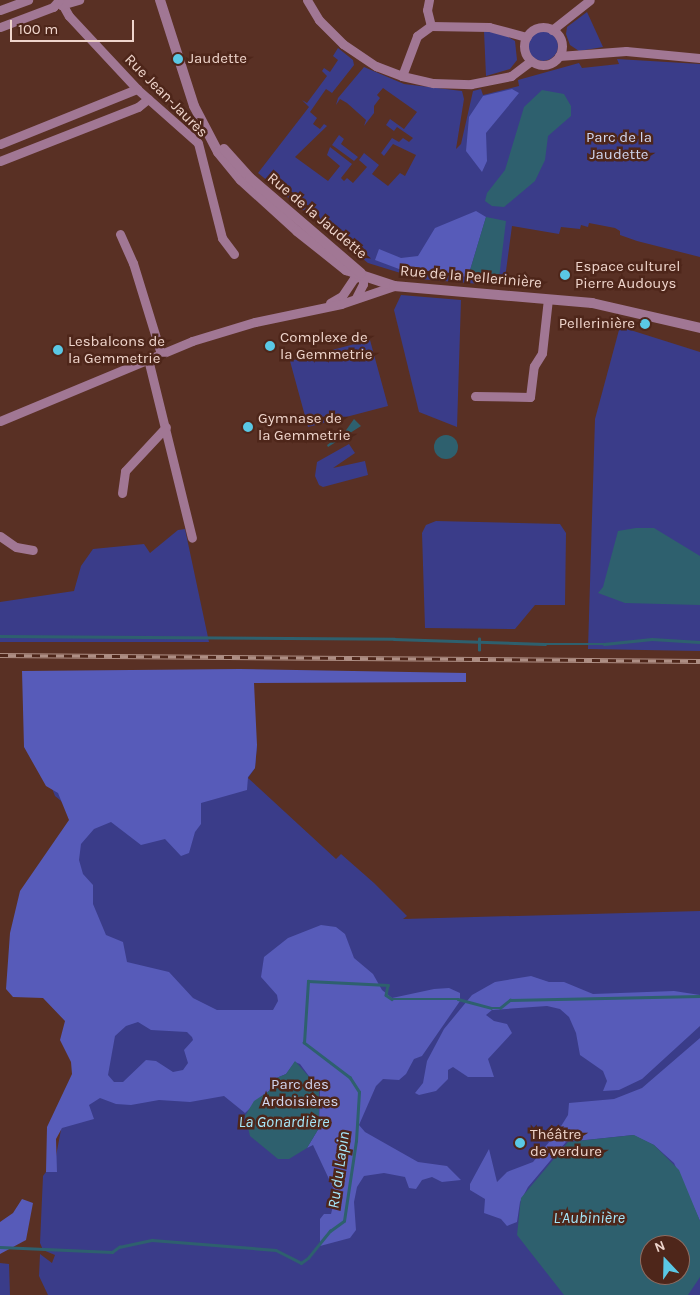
<!DOCTYPE html>
<meta charset="utf-8">
<style>
body{margin:0}
#map{position:relative;width:700px;height:1295px;overflow:hidden;background:#593024;font-family:Karla,sans-serif}
div>[style]{position:absolute}
.green>*{inset:0;background:#3a3c89}
.round{border-radius:50%}
.forest>*{inset:0;background:#575bb9}
.water>*{inset:0;background:#2e606e}
.stream>*{height:2.5px;margin:-1.25px;padding:0 1.25px;transform-origin:1.25px;border-radius:1.25px;background:#2e606e}
.minor>*{height:9px;margin:-4.5px;padding:0 4.5px;transform-origin:4.5px;border-radius:4.5px;background:#a17794}
.minor>.ring{margin:-4.5px;padding:0;box-sizing:content-box;background:none;border:9px solid #a17794;border-radius:50%}
.tertiary>*{height:10px;margin:-5px;padding:0 5px;transform-origin:5px;border-radius:5px;background:#a17794}
.rail>*{height:4.5px;margin-top:-2.25px;transform-origin:0;background:repeating-linear-gradient(90deg,#4e261a 0 8px,#ae8e84 0 16px);box-sizing:border-box;border-block:1px solid #ae8e84}
.dots>*{width:14px;height:14px;translate:-50% -50%;box-sizing:border-box;border:2px solid #4e261a;border-radius:50%}
span{translate:-50% -50%;white-space:nowrap;text-align:center;line-height:1.15;-webkit-text-stroke:5px #4e261a;paint-order:stroke}
.poi-label{font-size:15px;color:#efd5cc}
.left{translate:0 -50%;text-align:left}
.right{translate:-100% -50%;text-align:right}
.street-label{font-size:15px;color:#efd5cc}
.park-label{font-size:15px;color:#d1d6ef}
.water-label{font-size:16px;color:#a5e6f9;font-style:italic}
.north{position:absolute;left:640px;top:1235px;width:50px;height:50px;box-sizing:border-box;background:#4e261a;border:1px solid #8e6c61;border-radius:50%;rotate:339deg;font-size:14px;font-weight:700;line-height:20px;text-align:center;color:#efd5cc}
.north::after{content:'';display:block;margin:auto;width:18px;height:22px;background:#5ac8e5;clip-path:polygon(50% 0,100% 100%,50% 72%,0 100%)}
.scale{position:absolute;left:10px;top:20px;width:124px;height:22px;box-sizing:border-box;border:2px solid #efd5cc;border-top:0;padding-left:6px;font-size:15px;line-height:18px;white-space:nowrap;color:#efd5cc;-webkit-text-stroke:4px #4e261a;paint-order:stroke}
</style>
<div id="map">
<div class="green">
<i style="clip-path:polygon(587px 12px,603px 47px,579px 51px,570px 45px,566px 34px,567px 27px)"></i>
<i class="round" style="left:528px;top:31px;width:30px;height:30px"></i>
<i style="clip-path:polygon(484px 31px,500px 32px,515px 41px,517px 60px,510px 69px,486px 76px)"></i>
<i style="clip-path:polygon(338px 48px,353px 60px,354px 65px,332px 93px,326px 89px,310px 112px,317px 118px,313px 124px,320px 129px,324px 124px,327px 126px,295px 157px,328px 181px,340px 166px,327px 155px,330px 147px,352px 164px,341px 178px,344px 181px,347px 178px,353px 183px,367px 167px,359px 160px,364px 153px,379px 165px,372px 174px,388px 186px,400px 173px,405px 176px,416px 155px,393px 144px,384px 156px,381px 153px,392px 138px,399px 142px,403px 138px,409px 142px,413px 138px,397px 127px,394px 131px,386px 125px,390px 119px,404px 129px,417px 112px,383px 88px,377px 95px,380px 98px,374px 106px,374px 113px,364px 126px,366px 120px,347px 103px,340px 99px,336px 105px,338px 98px,364px 67px,404px 84px,462px 91px,464px 99px,456px 149px,461px 144px,473px 91px,481px 89px,483px 95px,519px 86px,518px 80px,579px 63px,582px 68px,619px 64px,617px 59px,700px 64px,700px 257px,637px 241px,620px 235px,620px 231px,615px 228px,589px 223px,588px 227px,581px 225px,580px 229px,561px 227px,559px 234px,512px 226px,504px 286px,420px 279px,368px 263px,258px 173px,309px 107px,302px 100px,307px 103px,327px 76px,322px 71px,324px 68px,330px 72px,338px 60px,333px 56px)"></i>
<i style="clip-path:polygon(339px 135px,344px 139px,341px 144px,358px 157px,354px 161px,332px 145px)"></i>
<i style="clip-path:polygon(401px 295px,461px 300px,457px 427px,419px 412px,394px 310px)"></i>
<i style="clip-path:polygon(624px 328px,700px 352px,700px 651px,588px 649px,595px 419px,619px 330px)"></i>
<i style="clip-path:polygon(370px 340px,388px 406px,308px 427px,290px 361px)"></i>
<i style="clip-path:polygon(349px 444px,355px 453px,333px 468px,365px 461px,368px 475px,323px 487px,319px 485px,315px 476px,317px 462px)"></i>
<i style="clip-path:polygon(436px 521px,560px 524px,566px 533px,565px 605px,535px 605px,515px 629px,425px 628px,422px 533px,426px 525px)"></i>
<i style="clip-path:polygon(185px 529px,209px 642px,0 642px,0 602px,74px 591px,81px 566px,93px 549px,144px 544px,150px 553px,178px 530px)"></i>
<i style="clip-path:polygon(evenodd,257px 745px,255px 768px,248px 778px,336px 859px,341px 854px,374px 883px,407px 916px,403px 919px,700px 911px,700px 1295px,48px 1295px,39px 1276px,40px 1254px,52px 1263px,55px 1255px,43px 1250px,40px 1243px,43px 1176px,46px 1172px,53px 1172px,63px 1119px,81px 1089px,71px 809px,55px 796px,44px 768px,257px 745px,650px 1245px,680px 1245px,680px 1275px,650px 1275px,650px 1245px)"></i>
<i style="clip-path:polygon(0 1263px,9px 1264px,10px 1295px,0 1295px)"></i>
</div>
<div class="forest">
<i style="clip-path:polygon(512px 89px,519px 93px,486px 133px,487px 161px,482px 172px,466px 151px,469px 117px,483px 96px)"></i>
<i style="clip-path:polygon(476px 211px,486px 217px,468px 277px,399px 269px,375px 260px,379px 249px,401px 258px,418px 256px,435px 228px)"></i>
<i style="clip-path:polygon(evenodd,240px 669px,466px 673px,466px 682px,254px 683px,257px 745px,255px 768px,248px 777px,247px 790px,201px 803px,201px 824px,195px 832px,189px 853px,181px 856px,165px 839px,141px 845px,111px 822px,94px 829px,81px 844px,79px 860px,83px 874px,93px 885px,93px 904px,106px 935px,123px 942px,127px 962px,169px 972px,193px 998px,217px 1010px,273px 1010px,278px 1001px,277px 995px,261px 977px,264px 957px,288px 938px,321px 925px,336px 927px,345px 934px,354px 958px,373px 974px,382px 990px,392px 998px,434px 989px,449px 988px,460px 993px,460px 1001px,422px 1056px,414px 1059px,406px 1074px,399px 1080px,383px 1079px,376px 1086px,359px 1125px,365px 1132px,418px 1162px,447px 1166px,461px 1180px,442px 1182px,432px 1177px,422px 1180px,416px 1189px,409px 1188px,405px 1177px,384px 1173px,364px 1176px,357px 1187px,354px 1202px,356px 1230px,350px 1238px,320px 1246px,320px 1219px,324px 1214px,331px 1214px,336px 1194px,313px 1145px,307px 1148px,319px 1128px,320px 1091px,300px 1064px,295px 1062px,286px 1074px,274px 1079px,271px 1089px,245px 1113px,224px 1096px,190px 1102px,159px 1100px,131px 1105px,116px 1104px,100px 1098px,89px 1105px,94px 1119px,62px 1128px,56px 1139px,57px 1172px,46px 1172px,47px 1127px,72px 1074px,71px 1062px,60px 1040px,65px 1021px,43px 998px,13px 997px,6px 989px,10px 933px,20px 891px,69px 820px,58px 793px,46px 786px,24px 747px,22px 671px,240px 669px,138px 1022px,151px 1030px,187px 1032px,192px 1037px,193px 1040px,184px 1050px,188px 1063px,183px 1070px,173px 1072px,156px 1061px,146px 1060px,123px 1082px,114px 1082px,108px 1075px,115px 1036px,126px 1026px,138px 1022px)"></i>
<i style="clip-path:polygon(531px 976px,549px 982px,564px 982px,593px 994px,674px 991px,700px 995px,700px 1026px,642px 1079px,619px 1090px,603px 1091px,607px 1081px,603px 1071px,580px 1055px,576px 1033px,569px 1017px,560px 1009px,547px 1006px,492px 1010px,486px 1015px,494px 1021px,507px 1024px,512px 1033px,488px 1059px,494px 1077px,468px 1077px,453px 1067px,448px 1070px,448px 1079px,436px 1091px,419px 1095px,415px 1093px,423px 1083px,427px 1061px,444px 1029px,472px 995px,495px 982px)"></i>
<i style="clip-path:polygon(700px 1038px,700px 1221px,674px 1163px,654px 1145px,633px 1135px,566px 1142px,528px 1187px,520px 1202px,517px 1222px,507px 1226px,501px 1219px,484px 1213px,485px 1199px,470px 1190px,470px 1184px,489px 1149px,497px 1182px,507px 1172px,533px 1162px,558px 1131px,568px 1115px,569px 1103px,614px 1099px,642px 1088px)"></i>
<i style="clip-path:polygon(22px 1199px,33px 1203px,26px 1240px,0 1254px,0 1222px,13px 1213px)"></i>
</div>
<div class="water">
<i style="clip-path:polygon(542px 90px,564px 94px,571px 106px,571px 116px,548px 136px,545px 160px,535px 181px,504px 207px,492px 206px,485px 201px,487px 193px,505px 170px,524px 107px)"></i>
<i style="clip-path:polygon(486px 217px,506px 221px,499px 278px,468px 277px)"></i>
<i style="clip-path:polygon(354px 419px,361px 426px,328px 447px,327px 445px,344px 433px)"></i>
<i class="round" style="left:434px;top:435px;width:24px;height:24px"></i>
<i style="clip-path:polygon(636px 528px,654px 528px,700px 556px,700px 605px,625px 603px,598px 593px,603px 587px,618px 531px)"></i>
<i style="clip-path:polygon(295px 1061px,319px 1088px,319px 1128px,307px 1148px,289px 1159px,278px 1159px,250px 1136px,245px 1116px,254px 1101px,269px 1091px,274px 1079px,286px 1074px)"></i>
<i style="clip-path:polygon(evenodd,634px 1135px,654px 1145px,679px 1170px,700px 1221px,700px 1277px,688px 1295px,564px 1295px,517px 1235px,521px 1198px,568px 1142px,634px 1135px,650px 1245px,680px 1245px,680px 1275px,650px 1275px,650px 1245px)"></i>
</div>
<div class="stream">
<i style="left:0;top:636px;width:394px;rotate:0.4deg"></i>
<i style="left:394px;top:639px;width:151px;rotate:1.9deg"></i>
<i style="left:545px;top:644px;width:59px"></i>
<i style="left:604px;top:644px;width:48px;rotate:-5.9deg"></i>
<i style="left:652px;top:639px;width:48px;rotate:3.6deg"></i>
<i style="left:479px;top:650px;width:11px;rotate:-90deg"></i>
<i style="left:0;top:1247px;width:112px;rotate:2.6deg"></i>
<i style="left:112px;top:1252px;width:9px;rotate:-36deg"></i>
<i style="left:119px;top:1247px;width:34px;rotate:-12deg"></i>
<i style="left:152px;top:1240px;width:124px;rotate:4.6deg"></i>
<i style="left:276px;top:1250px;width:28px;rotate:27deg"></i>
<i style="left:301px;top:1263px;width:9px;rotate:-36deg"></i>
<i style="left:308px;top:1258px;width:35px;rotate:-51deg"></i>
<i style="left:330px;top:1231px;width:17px;rotate:-36deg"></i>
<i style="left:344px;top:1221px;width:81px;rotate:-81.5deg"></i>
<i style="left:356px;top:1141px;width:49px;rotate:-86.5deg"></i>
<i style="left:359px;top:1092px;width:17px;rotate:-123deg"></i>
<i style="left:350px;top:1078px;width:58px;rotate:-142.7deg"></i>
<i style="left:304px;top:1043px;width:62px;rotate:-86.3deg"></i>
<i style="left:308px;top:981px;width:80px;rotate:2.9deg"></i>
<i style="left:388px;top:985px;width:10px;rotate:101deg"></i>
<i style="left:386px;top:995px;width:7px;rotate:34deg"></i>
<i style="left:392px;top:999px;width:66px"></i>
<i style="left:458px;top:999px;width:34px;rotate:15deg"></i>
<i style="left:491px;top:1008px;width:9px"></i>
<i style="left:500px;top:1008px;width:13px;rotate:-39deg"></i>
<i style="left:510px;top:1000px;width:190px;rotate:-1.2deg"></i>
</div>
<div class="minor">
<i style="left:60px;top:0;width:18px;rotate:61deg"></i>
<i style="left:69px;top:16px;width:100px;rotate:47deg"></i>
<i style="left:137px;top:89px;width:81px;rotate:41.5deg"></i>
<i style="left:198px;top:143px;width:98px;rotate:75.8deg"></i>
<i style="left:222px;top:238px;width:20px;rotate:53deg"></i>
<i style="left:307px;top:0;width:23px;rotate:59deg"></i>
<i style="left:319px;top:20px;width:34px;rotate:45deg"></i>
<i style="left:343px;top:44px;width:40px;rotate:34deg"></i>
<i style="left:376px;top:66px;width:28px;rotate:21deg"></i>
<i style="left:402px;top:76px;width:32px;rotate:13deg"></i>
<i style="left:433px;top:83px;width:38px;rotate:2deg"></i>
<i style="left:471px;top:84px;width:41px;rotate:-11.3deg"></i>
<i style="left:511px;top:76px;width:25px;rotate:-37deg"></i>
<i style="left:429px;top:0;width:10px;rotate:101deg"></i>
<i style="left:427px;top:10px;width:16px;rotate:76deg"></i>
<i style="left:61px;top:5px;width:19px;rotate:-16deg"></i>
<i style="left:0;top:10px;width:30px;rotate:-20deg"></i>
<i style="left:0;top:27px;width:57px;rotate:-20.7deg"></i>
<i style="left:53px;top:7px;width:9px;rotate:-49deg"></i>
<i class="ring" style="left:524px;top:27px;width:29px;height:29px"></i>
<i style="left:552px;top:30px;width:48px;rotate:-38.3deg"></i>
<i style="left:559px;top:56px;width:67px;rotate:-4.3deg"></i>
<i style="left:626px;top:51px;width:74px;rotate:5.4deg"></i>
<i style="left:402px;top:76px;width:43px;rotate:-69.4deg"></i>
<i style="left:417px;top:36px;width:17px;rotate:-36deg"></i>
<i style="left:431px;top:26px;width:58px;rotate:1deg"></i>
<i style="left:489px;top:27px;width:39px;rotate:15deg"></i>
<i style="left:0;top:144px;width:148px;rotate:-21.9deg"></i>
<i style="left:0;top:161px;width:148px;rotate:-21.4deg"></i>
<i style="left:138px;top:107px;width:13px;rotate:-39deg"></i>
<i style="left:120px;top:234px;width:32px;rotate:66deg"></i>
<i style="left:133px;top:263px;width:95px;rotate:72.9deg"></i>
<i style="left:330px;top:303px;width:14px;rotate:-30deg"></i>
<i style="left:342px;top:296px;width:22px;rotate:-56deg"></i>
<i style="left:354px;top:278px;width:9px;rotate:-13deg"></i>
<i style="left:363px;top:276px;width:8px;rotate:90deg"></i>
<i style="left:363px;top:284px;width:16px;rotate:117deg"></i>
<i style="left:148px;top:359px;width:184px;rotate:76.2deg"></i>
<i style="left:475px;top:396px;width:55px;rotate:1deg"></i>
<i style="left:530px;top:397px;width:31px;rotate:-83deg"></i>
<i style="left:534px;top:366px;width:15px;rotate:-58deg"></i>
<i style="left:542px;top:353px;width:54px;rotate:-83.7deg"></i>
<i style="left:0;top:421px;width:208px;rotate:-22.6deg"></i>
<i style="left:192px;top:341px;width:66px;rotate:-16.8deg"></i>
<i style="left:255px;top:322px;width:88px;rotate:-11.8deg"></i>
<i style="left:341px;top:304px;width:56px;rotate:-18.8deg"></i>
<i style="left:122px;top:493px;width:22px;rotate:-82deg"></i>
<i style="left:125px;top:471px;width:60px;rotate:-47deg"></i>
<i style="left:0;top:536px;width:19px;rotate:35deg"></i>
<i style="left:16px;top:547px;width:17px;rotate:10deg"></i>
</div>
<div class="tertiary">
<i style="left:160px;top:0;width:111px;rotate:72.2deg"></i>
<i style="left:194px;top:106px;width:52px;rotate:62.4deg"></i>
<i style="left:218px;top:152px;width:36px;rotate:51deg"></i>
<i style="left:241px;top:180px;width:76px;rotate:42.3deg"></i>
<i style="left:297px;top:231px;width:63px;rotate:38.5deg"></i>
<i style="left:346px;top:270px;width:51px;rotate:18.4deg"></i>
<i style="left:394px;top:286px;width:199px;rotate:4.9deg"></i>
<i style="left:592px;top:303px;width:111px;rotate:13deg"></i>
<i style="left:224px;top:149px;width:39px;rotate:48deg"></i>
<i style="left:250px;top:178px;width:146px;rotate:40.6deg"></i>
</div>
<div class="rail">
<i style="left:0;top:655px;width:700px;rotate:0.49deg"></i>
</div>
<div class="dots">
<i style="left:178px;top:59px;background:#5ac8e5"></i>
<i style="left:565px;top:275px;background:#5ac8e5"></i>
<i style="left:645px;top:324px;background:#5ac8e5"></i>
<i style="left:270px;top:346px;background:#5ac8e5"></i>
<i style="left:58px;top:350px;background:#5ac8e5"></i>
<i style="left:248px;top:427px;background:#5ac8e5"></i>
<i style="left:520px;top:1143px;background:#5ac8e5"></i>
</div>
<div class="poi-label">
<span class="left" style="left:188px;top:59px">Jaudette</span>
<span class="left" style="left:575px;top:275px">Espace culturel<br>Pierre Audouys</span>
<span class="right" style="left:635px;top:324px">Pellerinière</span>
<span class="left" style="left:280px;top:346px">Complexe de<br>la Gemmetrie</span>
<span class="left" style="left:68px;top:350px">Lesbalcons de<br>la Gemmetrie</span>
<span class="left" style="left:258px;top:427px">Gymnase de<br>la Gemmetrie</span>
<span class="left" style="left:530px;top:1143px">Théâtre<br>de verdure</span>
</div>
<div class="street-label">
<span style="left:166px;top:96px;rotate:45deg">Rue Jean-Jaurès</span>
<span style="left:317px;top:216px;rotate:40deg">Rue de la Jaudette</span>
<span style="left:471px;top:277px;rotate:5deg">Rue de la Pellerinière</span>
</div>
<div class="park-label">
<span style="left:619px;top:146px">Parc de la<br>Jaudette</span>
<span style="left:300px;top:1093px">Parc des<br>Ardoisières</span>
</div>
<div class="water-label">
<span style="left:284px;top:1122px">La Gonardière</span>
<span style="left:339px;top:1170px;rotate:-82deg">Ru du Lapin</span>
<span style="left:589px;top:1218px">L'Aubinière</span>
</div>
<div class="north">N</div>
<div class="scale">100 m</div>
</div>
